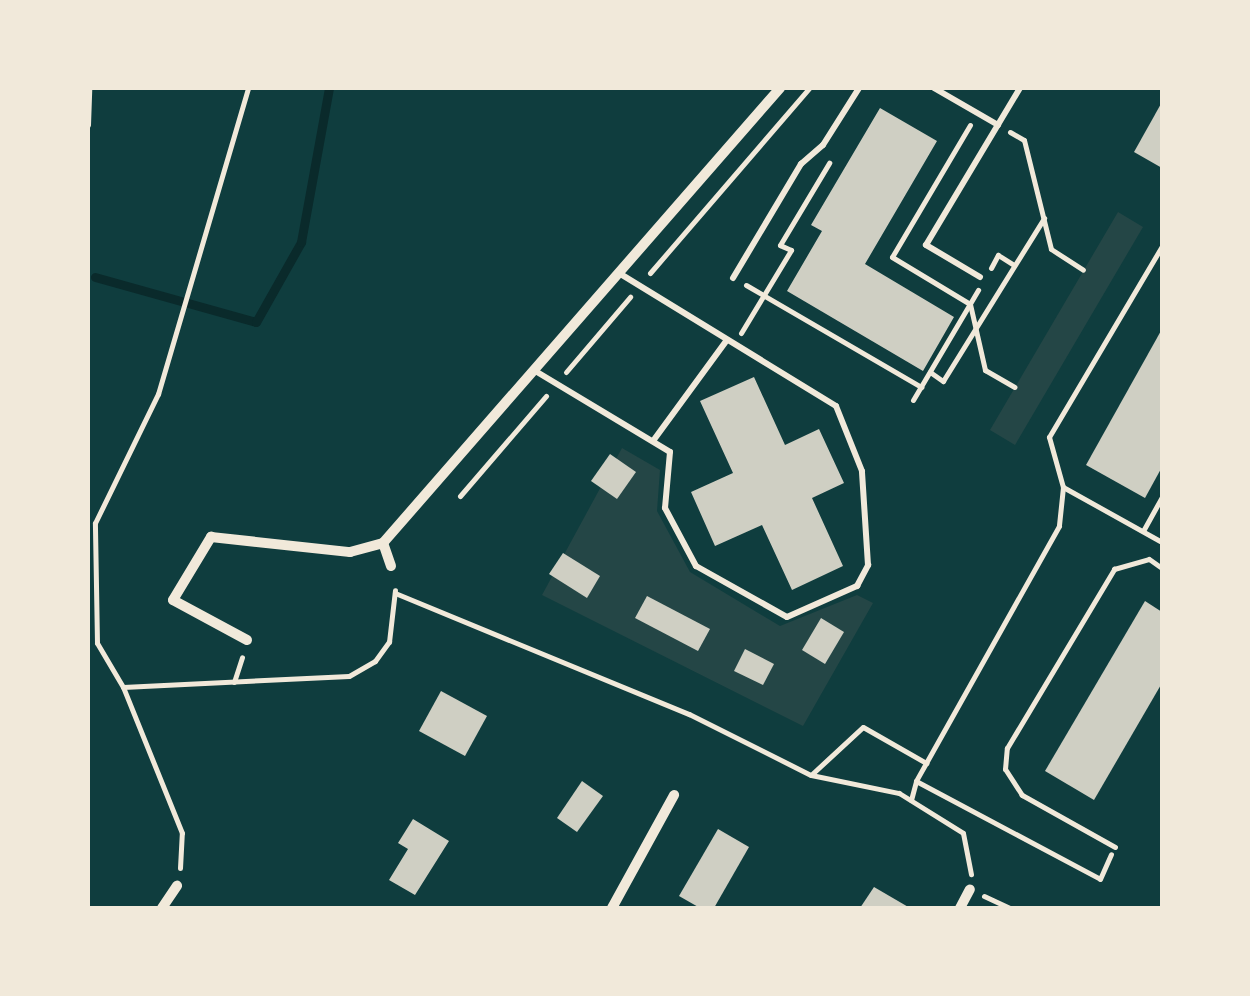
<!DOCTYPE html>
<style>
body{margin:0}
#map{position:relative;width:1250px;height:996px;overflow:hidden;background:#0f3d3e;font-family:"Alegreya Sans",sans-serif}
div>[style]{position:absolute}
.green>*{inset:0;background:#244646}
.stream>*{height:9px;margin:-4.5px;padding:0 4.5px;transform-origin:4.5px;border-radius:4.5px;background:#0a2a2b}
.building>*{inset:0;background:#cfcfc3}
.path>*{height:5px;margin:-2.5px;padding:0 2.5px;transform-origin:2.5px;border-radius:2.5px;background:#f1e9da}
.service>*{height:6px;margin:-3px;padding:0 3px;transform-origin:3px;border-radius:3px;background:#f1e9da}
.minor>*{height:10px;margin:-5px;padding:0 5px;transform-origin:5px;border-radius:5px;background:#f1e9da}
span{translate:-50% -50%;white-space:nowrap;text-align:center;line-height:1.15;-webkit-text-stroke:9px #f1e9da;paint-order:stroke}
.frame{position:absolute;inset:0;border:90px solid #f1e9da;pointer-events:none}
</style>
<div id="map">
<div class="green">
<i style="clip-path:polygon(1118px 212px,1143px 227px,1015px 445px,990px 430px)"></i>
<i style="clip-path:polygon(622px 448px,660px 470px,657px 511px,690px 572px,780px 626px,857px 595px,873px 603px,803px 726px,542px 595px)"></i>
</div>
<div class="stream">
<i style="left:95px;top:277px;width:167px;rotate:15.6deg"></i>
<i style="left:256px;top:322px;width:92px;rotate:-60.6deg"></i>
<i style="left:301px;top:242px;width:157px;rotate:-79.7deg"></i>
</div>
<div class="building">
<i style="clip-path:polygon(1162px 102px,1162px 168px,1134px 152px)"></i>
<i style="clip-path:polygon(880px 108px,937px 141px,865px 264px,954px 317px,923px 371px,787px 291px,822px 231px,811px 225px)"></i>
<i style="clip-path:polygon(1162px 329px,1162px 467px,1145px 498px,1086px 465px)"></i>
<i style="clip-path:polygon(754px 377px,785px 445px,819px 429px,844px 483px,812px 498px,843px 566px,792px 590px,762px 525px,715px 546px,691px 492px,733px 473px,700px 401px)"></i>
<i style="clip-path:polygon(610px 454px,636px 472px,617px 499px,591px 481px)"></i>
<i style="clip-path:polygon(563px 553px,600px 576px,587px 598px,549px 574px)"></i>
<i style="clip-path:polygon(647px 596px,710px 629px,698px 651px,635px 618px)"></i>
<i style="clip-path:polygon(1145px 601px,1162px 612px,1162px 683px,1094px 800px,1045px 771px)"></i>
<i style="clip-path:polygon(821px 618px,844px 632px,825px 664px,802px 650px)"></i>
<i style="clip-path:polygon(745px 649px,774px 664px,763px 685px,734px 671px)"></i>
<i style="clip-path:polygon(441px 691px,487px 716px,465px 756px,419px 731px)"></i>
<i style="clip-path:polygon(582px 781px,603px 796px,577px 832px,557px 818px)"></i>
<i style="clip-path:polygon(413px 819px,449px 841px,415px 895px,389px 880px,408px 849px,398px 843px)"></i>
<i style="clip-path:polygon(718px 829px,749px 847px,714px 908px,700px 908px,679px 896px)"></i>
<i style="clip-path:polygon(874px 887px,910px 908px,860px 908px)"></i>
</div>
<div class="path">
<i style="left:88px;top:125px;width:37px;rotate:-88deg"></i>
<i style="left:970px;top:125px;width:153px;rotate:120.6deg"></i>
<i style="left:892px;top:257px;width:91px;rotate:31.1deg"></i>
<i style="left:970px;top:304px;width:68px;rotate:77.2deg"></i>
<i style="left:985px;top:370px;width:34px;rotate:30deg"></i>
<i style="left:1010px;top:132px;width:16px;rotate:30deg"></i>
<i style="left:1024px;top:140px;width:112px;rotate:76.1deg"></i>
<i style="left:1051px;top:249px;width:38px;rotate:33deg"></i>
<i style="left:1162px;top:246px;width:222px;rotate:120.6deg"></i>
<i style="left:1049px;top:437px;width:52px;rotate:74.4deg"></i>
<i style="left:1063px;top:487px;width:113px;rotate:29.1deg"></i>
<i style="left:991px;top:268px;width:15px;rotate:-62deg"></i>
<i style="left:998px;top:255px;width:19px;rotate:32deg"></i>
<i style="left:650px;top:273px;width:244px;rotate:-49.3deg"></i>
<i style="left:746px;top:285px;width:203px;rotate:30.2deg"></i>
<i style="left:741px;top:333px;width:97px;rotate:-58.9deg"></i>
<i style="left:791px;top:250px;width:12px;rotate:-156deg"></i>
<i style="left:780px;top:245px;width:96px;rotate:-59.1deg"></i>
<i style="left:566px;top:372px;width:99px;rotate:-49.5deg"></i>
<i style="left:930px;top:372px;width:16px;rotate:35deg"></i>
<i style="left:943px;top:381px;width:192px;rotate:-58.2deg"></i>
<i style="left:913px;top:400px;width:128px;rotate:-59.4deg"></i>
<i style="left:1063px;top:487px;width:39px;rotate:96deg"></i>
<i style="left:1059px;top:526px;width:292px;rotate:119.3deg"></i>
<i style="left:916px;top:781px;width:208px;rotate:28deg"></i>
<i style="left:1100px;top:879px;width:27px;rotate:-66deg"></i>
<i style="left:460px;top:496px;width:132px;rotate:-49.3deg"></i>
<i style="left:1143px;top:531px;width:39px;rotate:-61deg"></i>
<i style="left:395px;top:593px;width:318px;rotate:22.4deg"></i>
<i style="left:689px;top:714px;width:136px;rotate:26.6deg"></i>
<i style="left:811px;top:775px;width:90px;rotate:11.6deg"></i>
<i style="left:899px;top:793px;width:75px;rotate:32deg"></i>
<i style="left:963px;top:833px;width:42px;rotate:79deg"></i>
<i style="left:234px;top:682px;width:26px;rotate:-72deg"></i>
<i style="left:123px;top:687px;width:226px;rotate:-2.8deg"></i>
<i style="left:349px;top:676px;width:30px;rotate:-30deg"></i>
<i style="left:375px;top:661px;width:24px;rotate:-54deg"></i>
<i style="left:389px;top:642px;width:52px;rotate:-83.4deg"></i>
<i style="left:812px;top:774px;width:69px;rotate:-42.7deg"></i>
<i style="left:863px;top:727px;width:73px;rotate:29.7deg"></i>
<i style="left:911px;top:800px;width:20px;rotate:-75deg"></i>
<i style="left:1115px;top:847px;width:107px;rotate:-150.8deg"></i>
<i style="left:1022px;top:795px;width:31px;rotate:-123deg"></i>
<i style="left:1005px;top:769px;width:21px;rotate:-85deg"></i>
<i style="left:1007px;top:748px;width:209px;rotate:-59.1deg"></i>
<i style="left:1114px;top:569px;width:36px;rotate:-16deg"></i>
<i style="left:1149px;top:559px;width:16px;rotate:35deg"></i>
<i style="left:180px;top:868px;width:35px;rotate:-87deg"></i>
<i style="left:182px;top:833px;width:157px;rotate:-112deg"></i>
<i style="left:123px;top:687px;width:51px;rotate:-120.6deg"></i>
<i style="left:97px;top:643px;width:120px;rotate:-91deg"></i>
<i style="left:95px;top:523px;width:144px;rotate:-64deg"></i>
<i style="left:158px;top:394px;width:319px;rotate:-73.6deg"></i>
<i style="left:984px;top:896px;width:29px;rotate:25deg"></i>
</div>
<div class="service">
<i style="left:934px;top:88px;width:74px;rotate:30deg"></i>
<i style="left:980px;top:277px;width:63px;rotate:-149.3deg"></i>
<i style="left:926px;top:245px;width:183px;rotate:-59.1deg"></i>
<i style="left:733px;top:278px;width:133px;rotate:-59.2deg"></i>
<i style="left:801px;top:164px;width:29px;rotate:-41deg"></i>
<i style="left:823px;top:145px;width:67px;rotate:-57.7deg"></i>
<i style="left:537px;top:372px;width:155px;rotate:31deg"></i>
<i style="left:670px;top:452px;width:56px;rotate:95.1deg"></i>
<i style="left:665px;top:508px;width:66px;rotate:61.9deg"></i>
<i style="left:696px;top:566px;width:104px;rotate:29.3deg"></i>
<i style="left:787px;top:617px;width:77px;rotate:-23.9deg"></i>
<i style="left:857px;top:586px;width:24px;rotate:-62deg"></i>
<i style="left:868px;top:565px;width:94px;rotate:-93.7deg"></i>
<i style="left:862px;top:471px;width:70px;rotate:-111.8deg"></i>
<i style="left:836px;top:406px;width:252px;rotate:-148.5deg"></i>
<i style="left:653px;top:441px;width:125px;rotate:-53.8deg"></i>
</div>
<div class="minor">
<i style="left:391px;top:566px;width:24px;rotate:-109deg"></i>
<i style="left:383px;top:543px;width:604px;rotate:-48.89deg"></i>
<i style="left:247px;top:640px;width:84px;rotate:-151.6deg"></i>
<i style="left:173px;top:600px;width:74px;rotate:-58.9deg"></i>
<i style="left:211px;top:537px;width:140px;rotate:6.2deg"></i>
<i style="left:350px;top:552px;width:34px;rotate:-15deg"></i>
<i style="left:162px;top:908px;width:27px;rotate:-56deg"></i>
<i style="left:612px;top:908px;width:129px;rotate:-61.2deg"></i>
<i style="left:960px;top:908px;width:21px;rotate:-62deg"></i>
</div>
<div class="frame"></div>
</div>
